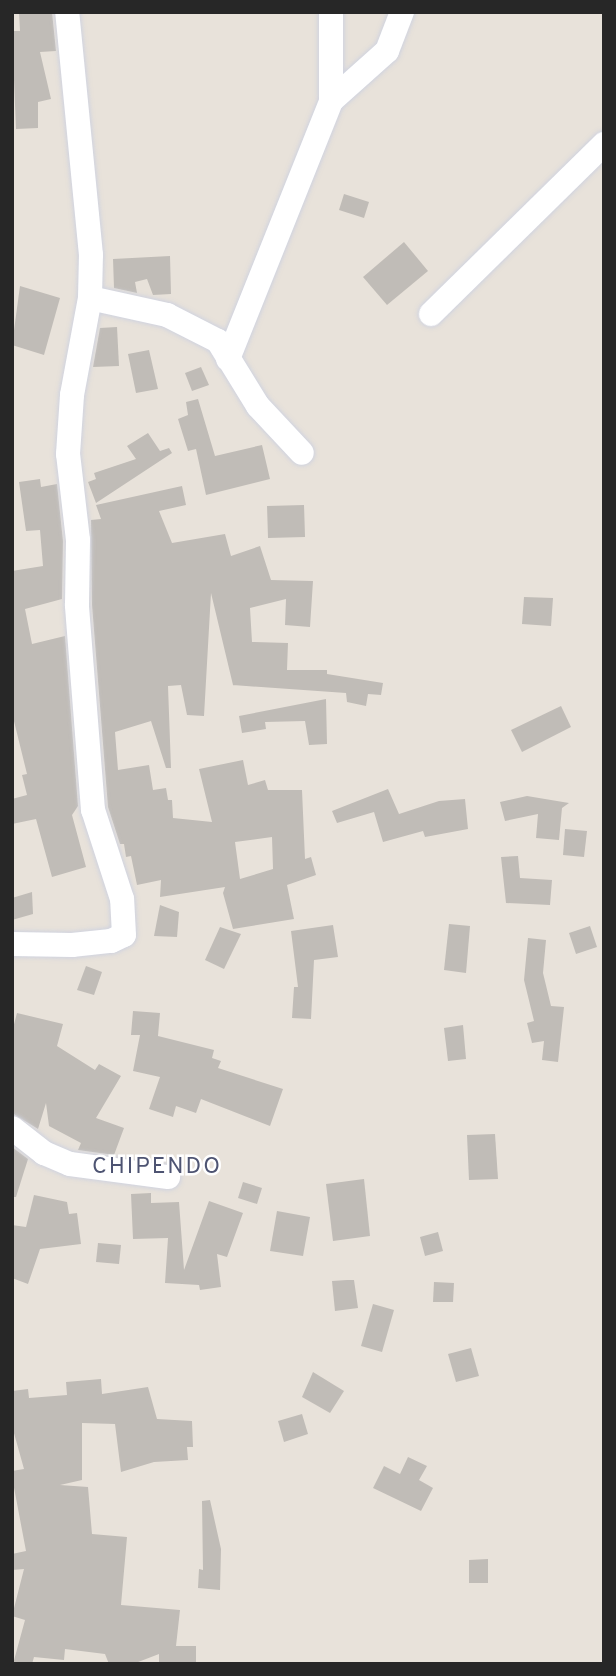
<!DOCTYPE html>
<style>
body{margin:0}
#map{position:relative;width:616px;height:1676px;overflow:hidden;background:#e8e2da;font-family:Overpass,sans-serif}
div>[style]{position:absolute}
.building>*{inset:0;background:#c0bcb7}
.roads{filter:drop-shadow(0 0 2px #d0d3df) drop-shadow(0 0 2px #d0d3df)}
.street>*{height:24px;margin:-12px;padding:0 12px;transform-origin:12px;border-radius:12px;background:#fff}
span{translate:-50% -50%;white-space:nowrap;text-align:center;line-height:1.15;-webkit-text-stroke:5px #fff;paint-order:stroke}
.quarter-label{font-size:23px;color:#4e5472;letter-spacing:2px}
.frame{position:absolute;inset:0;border:14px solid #272727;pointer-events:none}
</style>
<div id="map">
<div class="building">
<i style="clip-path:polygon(19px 12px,52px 12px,56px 51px,40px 52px,51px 99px,38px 102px,38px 128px,16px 129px,12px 31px,20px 31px)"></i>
<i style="clip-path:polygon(344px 194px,369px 202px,364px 218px,339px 210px)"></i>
<i style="clip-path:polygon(404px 242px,428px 271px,387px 305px,363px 277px)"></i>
<i style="clip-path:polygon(170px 256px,171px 294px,153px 295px,147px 279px,135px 282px,137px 293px,114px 288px,113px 259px)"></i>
<i style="clip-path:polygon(20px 286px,60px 298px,44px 355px,12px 345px)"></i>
<i style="clip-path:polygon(117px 327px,119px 366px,93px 367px,100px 328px)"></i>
<i style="clip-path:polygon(149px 350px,158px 389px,136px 393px,128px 354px)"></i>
<i style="clip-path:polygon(201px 367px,209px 385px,192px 391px,185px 373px)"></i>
<i style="clip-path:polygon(198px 399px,215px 456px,262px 445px,270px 479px,206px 495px,196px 449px,188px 451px,178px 419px,188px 415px,186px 402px)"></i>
<i style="clip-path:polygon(148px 433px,160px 451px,169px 448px,172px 453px,96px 503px,88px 482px,96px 479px,94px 473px,136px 459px,127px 446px)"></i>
<i style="clip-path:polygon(40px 479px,41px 487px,57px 484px,63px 541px,62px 599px,25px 609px,32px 644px,65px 636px,78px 806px,72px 815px,86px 867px,52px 877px,36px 819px,12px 824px,12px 799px,27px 795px,22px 775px,27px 774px,12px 713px,12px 571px,43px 566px,40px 530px,26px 531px,19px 482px)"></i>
<i style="clip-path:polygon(evenodd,182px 486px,186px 505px,159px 511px,172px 543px,225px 534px,231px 556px,260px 546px,271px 580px,313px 581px,310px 627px,285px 625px,286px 599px,250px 608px,252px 642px,288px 643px,287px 670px,327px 670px,327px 674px,383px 683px,381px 695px,368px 694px,366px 706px,347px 702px,346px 693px,233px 685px,211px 593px,204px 716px,187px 715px,181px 685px,168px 686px,171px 768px,166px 768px,151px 721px,115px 732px,118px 770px,149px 765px,153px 790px,166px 788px,168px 800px,172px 800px,173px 818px,212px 822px,199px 769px,243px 760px,248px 785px,265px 780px,268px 790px,302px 790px,305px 859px,311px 857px,316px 875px,287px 885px,294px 919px,233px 929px,223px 893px,225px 887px,160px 897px,161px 880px,137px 885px,131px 856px,126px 857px,124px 844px,120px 844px,108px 807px,92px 605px,91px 520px,101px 519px,96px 505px,182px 486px,272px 837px,273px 869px,240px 879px,235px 842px,272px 837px)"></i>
<i style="clip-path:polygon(304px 505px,305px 537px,268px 538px,267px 506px)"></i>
<i style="clip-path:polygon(524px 597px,553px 598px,551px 626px,522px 624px)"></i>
<i style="clip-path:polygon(326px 699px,327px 744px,309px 745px,305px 721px,265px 722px,266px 729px,242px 733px,239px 716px)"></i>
<i style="clip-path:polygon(561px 706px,571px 727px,522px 752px,511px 730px)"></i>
<i style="clip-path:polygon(388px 789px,399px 814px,439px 801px,465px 799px,468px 829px,425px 837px,423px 831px,383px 842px,374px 812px,337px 823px,332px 811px)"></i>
<i style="clip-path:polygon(527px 796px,569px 803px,562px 808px,559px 840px,536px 838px,538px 814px,505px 821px,500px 802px)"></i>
<i style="clip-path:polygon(565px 829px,587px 831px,584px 857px,563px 855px)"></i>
<i style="clip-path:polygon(518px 856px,520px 878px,552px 880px,550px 905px,506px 903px,501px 857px)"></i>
<i style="clip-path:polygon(32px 892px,33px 914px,12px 920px,12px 898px)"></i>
<i style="clip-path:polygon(160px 905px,179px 912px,177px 937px,154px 936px)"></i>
<i style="clip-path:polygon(449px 924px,470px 926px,466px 973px,444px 970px)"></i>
<i style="clip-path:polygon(333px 925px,338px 957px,314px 960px,311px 1019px,292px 1018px,294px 987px,298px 987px,291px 931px)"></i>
<i style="clip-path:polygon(590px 926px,597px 947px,576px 954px,569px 933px)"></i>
<i style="clip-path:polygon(220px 927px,241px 934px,224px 969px,205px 960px)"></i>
<i style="clip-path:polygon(528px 938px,546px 940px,543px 973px,551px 1006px,564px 1007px,558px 1062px,542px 1060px,544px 1041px,532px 1043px,527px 1023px,534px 1021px,524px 980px)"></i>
<i style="clip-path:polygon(86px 966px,102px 972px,94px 995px,77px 990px)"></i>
<i style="clip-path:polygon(133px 1011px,160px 1013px,158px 1036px,214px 1050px,212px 1058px,221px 1061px,218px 1068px,283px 1089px,270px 1126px,201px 1099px,196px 1113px,176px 1106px,173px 1117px,149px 1109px,160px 1077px,133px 1071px,140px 1035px,131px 1035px)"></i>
<i style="clip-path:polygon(17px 1013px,63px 1024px,57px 1046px,95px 1070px,99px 1064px,121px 1076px,96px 1118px,124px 1128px,114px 1155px,78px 1150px,81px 1143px,49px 1126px,46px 1103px,38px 1129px,12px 1113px,12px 1032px)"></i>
<i style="clip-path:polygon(463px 1025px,466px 1059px,448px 1061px,444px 1028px)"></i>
<i style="clip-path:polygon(495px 1134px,498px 1179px,469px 1180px,467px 1135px)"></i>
<i style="clip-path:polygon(12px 1147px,28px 1159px,16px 1197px,12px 1197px)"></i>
<i style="clip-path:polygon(364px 1179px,370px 1236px,333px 1241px,326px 1184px)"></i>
<i style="clip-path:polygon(243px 1182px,262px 1188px,257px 1204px,238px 1198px)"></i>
<i style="clip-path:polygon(151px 1193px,151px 1203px,179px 1202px,184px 1270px,209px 1201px,243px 1213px,227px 1257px,217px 1254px,221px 1287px,200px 1290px,199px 1285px,165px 1283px,168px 1238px,133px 1239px,131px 1194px)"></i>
<i style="clip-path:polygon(34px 1195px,67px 1202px,69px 1214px,77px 1213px,81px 1244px,40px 1249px,28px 1284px,12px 1278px,12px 1225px,26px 1227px)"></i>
<i style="clip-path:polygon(277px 1211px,310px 1217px,303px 1256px,270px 1251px)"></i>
<i style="clip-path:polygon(438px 1232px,443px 1251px,425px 1256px,420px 1237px)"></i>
<i style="clip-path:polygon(98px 1243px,121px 1245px,119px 1264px,96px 1262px)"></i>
<i style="clip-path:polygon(347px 1280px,354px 1280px,358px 1308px,335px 1311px,332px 1281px)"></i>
<i style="clip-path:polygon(434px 1282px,454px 1283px,453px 1302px,433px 1302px)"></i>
<i style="clip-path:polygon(373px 1304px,394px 1310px,382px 1352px,361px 1346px)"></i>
<i style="clip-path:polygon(471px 1348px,479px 1376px,456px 1382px,448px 1354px)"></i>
<i style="clip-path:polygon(313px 1372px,344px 1391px,330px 1413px,302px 1397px)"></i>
<i style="clip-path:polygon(101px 1379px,102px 1394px,148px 1387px,157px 1419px,192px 1421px,193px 1447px,187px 1447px,188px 1460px,154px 1462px,121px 1472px,115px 1424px,82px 1423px,82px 1480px,60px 1485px,88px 1487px,92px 1534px,127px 1537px,121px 1605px,180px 1610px,176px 1646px,196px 1646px,196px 1664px,159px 1664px,159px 1654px,133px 1664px,109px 1664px,105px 1654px,65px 1649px,64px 1660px,34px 1657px,32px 1664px,13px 1664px,25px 1620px,12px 1616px,24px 1569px,12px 1570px,12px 1554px,26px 1551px,12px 1477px,12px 1471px,24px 1469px,12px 1426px,12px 1391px,28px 1389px,29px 1398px,67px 1395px,66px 1382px)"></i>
<i style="clip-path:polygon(302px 1414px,308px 1434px,284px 1442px,278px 1421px)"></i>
<i style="clip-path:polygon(408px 1457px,427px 1466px,419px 1480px,433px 1488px,421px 1511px,373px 1488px,384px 1466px,400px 1474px)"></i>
<i style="clip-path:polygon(210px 1500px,221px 1549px,220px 1590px,198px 1588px,199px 1569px,203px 1570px,202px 1501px)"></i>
<i style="clip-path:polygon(488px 1559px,488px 1583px,469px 1583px,469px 1560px)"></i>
</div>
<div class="roads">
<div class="street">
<i style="left:331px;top:101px;width:75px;rotate:-41.8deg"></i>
<i style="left:387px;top:51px;width:42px;rotate:-69deg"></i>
<i style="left:90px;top:298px;width:79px;rotate:12.4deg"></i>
<i style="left:167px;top:315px;width:57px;rotate:27deg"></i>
<i style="left:218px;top:341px;width:76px;rotate:58.4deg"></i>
<i style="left:258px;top:406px;width:64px;rotate:46.9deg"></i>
<i style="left:431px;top:314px;width:243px;rotate:-44.5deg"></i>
<i style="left:228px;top:359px;width:278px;rotate:-68.2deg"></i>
<i style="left:331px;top:101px;width:89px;rotate:-90deg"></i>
<i style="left:12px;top:944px;width:60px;rotate:1deg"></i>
<i style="left:72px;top:945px;width:39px;rotate:-6deg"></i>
<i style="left:111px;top:941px;width:14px;rotate:-25deg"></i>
<i style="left:124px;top:935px;width:36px;rotate:-93deg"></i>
<i style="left:122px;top:899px;width:94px;rotate:-108deg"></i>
<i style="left:93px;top:810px;width:206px;rotate:-94.5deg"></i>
<i style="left:77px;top:605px;width:65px;rotate:-89.1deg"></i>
<i style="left:78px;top:540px;width:87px;rotate:-96.6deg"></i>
<i style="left:68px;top:454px;width:59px;rotate:-86.1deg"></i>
<i style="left:72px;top:395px;width:99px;rotate:-79.5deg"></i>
<i style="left:90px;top:298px;width:43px;rotate:-88.7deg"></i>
<i style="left:91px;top:255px;width:244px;rotate:-95.6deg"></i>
<i style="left:12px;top:1128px;width:41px;rotate:38deg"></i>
<i style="left:44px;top:1153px;width:28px;rotate:23deg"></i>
<i style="left:70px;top:1164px;width:99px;rotate:7.6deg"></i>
</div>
</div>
<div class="quarter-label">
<span style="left:157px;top:1168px">CHIPENDO</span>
</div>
<div class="frame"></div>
</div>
